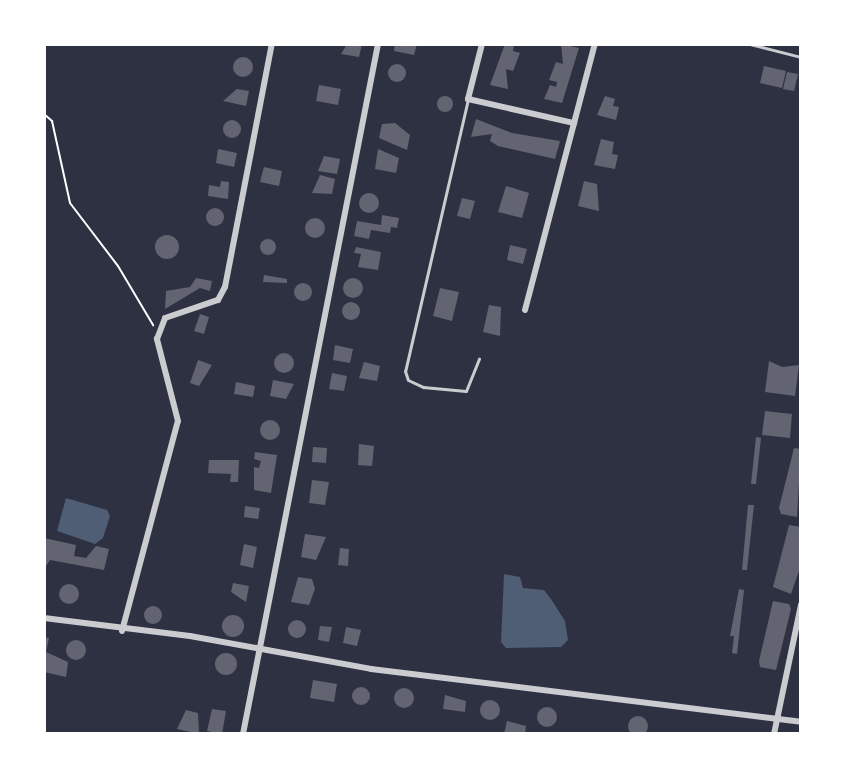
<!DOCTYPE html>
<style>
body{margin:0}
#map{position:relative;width:845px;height:778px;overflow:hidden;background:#2d3142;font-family:Arial,sans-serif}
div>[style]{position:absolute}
.water>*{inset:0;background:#4f5d75}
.building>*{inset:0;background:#626471}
.round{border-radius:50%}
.path>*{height:2px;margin:-1px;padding:0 1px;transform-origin:1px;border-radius:1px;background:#fff}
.service>*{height:3px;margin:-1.5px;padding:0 1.5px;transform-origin:1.5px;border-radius:1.5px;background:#caccd0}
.minor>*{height:6px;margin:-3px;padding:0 3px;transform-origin:3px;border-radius:3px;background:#caccd0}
span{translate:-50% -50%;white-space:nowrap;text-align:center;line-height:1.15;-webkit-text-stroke:7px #fff;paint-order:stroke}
.frame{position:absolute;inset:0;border:46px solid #fff;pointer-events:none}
</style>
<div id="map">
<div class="water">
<i style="clip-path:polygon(66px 498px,107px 510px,110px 516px,103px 538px,95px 544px,57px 531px)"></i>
<i style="clip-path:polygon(504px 574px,520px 577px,523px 588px,544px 590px,551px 599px,565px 621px,568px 640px,561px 647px,506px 648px,501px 642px)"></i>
</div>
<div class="building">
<i style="clip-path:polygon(347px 44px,362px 44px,359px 57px,341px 54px)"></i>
<i style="clip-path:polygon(395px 44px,417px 44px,414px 55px,394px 51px)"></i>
<i style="clip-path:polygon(505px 44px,514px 44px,513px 51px,520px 53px,513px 71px,506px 69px,508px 89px,490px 85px)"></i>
<i style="clip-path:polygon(561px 44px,579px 48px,562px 103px,544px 99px,550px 85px,556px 87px,557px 82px,549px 80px,556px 62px,563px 64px)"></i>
<i class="round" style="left:233px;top:57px;width:20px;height:20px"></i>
<i class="round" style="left:388px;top:64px;width:18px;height:18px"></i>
<i style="clip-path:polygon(764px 66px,786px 71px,782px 88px,760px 83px)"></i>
<i style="clip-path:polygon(787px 72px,798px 74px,794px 91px,783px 89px)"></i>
<i style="clip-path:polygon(319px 85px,341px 89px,338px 105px,316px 101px)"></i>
<i style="clip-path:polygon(237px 89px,249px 91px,246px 106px,223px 101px)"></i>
<i class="round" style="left:437px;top:96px;width:16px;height:16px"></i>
<i style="clip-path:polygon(605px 96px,615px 99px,613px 106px,619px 107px,616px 120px,597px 115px)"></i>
<i style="clip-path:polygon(476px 119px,512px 133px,560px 141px,555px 159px,498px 146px,490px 141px,492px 134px,471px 137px)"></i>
<i class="round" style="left:223px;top:120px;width:18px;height:18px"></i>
<i style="clip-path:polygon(395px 123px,410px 135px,407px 150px,379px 138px,382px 124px)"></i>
<i style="clip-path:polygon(601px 139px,614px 142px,612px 154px,618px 155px,615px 169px,594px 165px)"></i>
<i style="clip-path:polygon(218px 149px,237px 153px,234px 167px,216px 163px)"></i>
<i style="clip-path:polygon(378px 149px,399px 158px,396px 173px,375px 169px)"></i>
<i style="clip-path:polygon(324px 156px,340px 159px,337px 174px,318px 171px)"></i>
<i style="clip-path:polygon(264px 167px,282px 171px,279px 186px,260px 182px)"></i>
<i style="clip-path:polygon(320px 175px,335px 179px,332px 194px,312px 193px)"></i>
<i style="clip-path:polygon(221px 181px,229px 182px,228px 199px,208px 196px,209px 185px,220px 187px)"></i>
<i style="clip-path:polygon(584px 181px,597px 184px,599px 211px,578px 206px)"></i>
<i style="clip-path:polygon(506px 186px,529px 193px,522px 218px,498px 212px)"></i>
<i class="round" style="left:359px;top:193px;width:20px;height:20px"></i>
<i style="clip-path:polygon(462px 198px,475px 201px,470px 219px,457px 216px)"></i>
<i class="round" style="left:206px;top:208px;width:18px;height:18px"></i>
<i style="clip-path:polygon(382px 215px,399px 218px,397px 228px,391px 227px,390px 233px,371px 230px,369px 239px,354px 236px,357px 221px,381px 225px)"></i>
<i class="round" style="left:305px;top:218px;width:20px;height:20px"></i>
<i class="round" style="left:155px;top:235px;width:24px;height:24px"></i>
<i class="round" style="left:260px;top:239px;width:16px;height:16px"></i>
<i style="clip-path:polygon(510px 245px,527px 249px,523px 264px,507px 260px)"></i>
<i style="clip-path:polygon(356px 247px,381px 252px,378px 270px,358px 267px,361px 254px,354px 253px)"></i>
<i style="clip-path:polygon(264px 275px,287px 279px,287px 283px,263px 282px)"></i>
<i class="round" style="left:343px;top:278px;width:20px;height:20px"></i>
<i style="clip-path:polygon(196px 278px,212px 281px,210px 291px,200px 288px,165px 309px,166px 291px,190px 287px)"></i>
<i class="round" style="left:294px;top:283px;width:18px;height:18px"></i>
<i style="clip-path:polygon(440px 288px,459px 292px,452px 321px,433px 316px)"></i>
<i class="round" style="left:342px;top:302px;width:18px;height:18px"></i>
<i style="clip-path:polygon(489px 305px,501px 307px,500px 336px,483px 332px)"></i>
<i style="clip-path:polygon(200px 314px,209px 317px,204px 334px,194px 331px)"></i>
<i style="clip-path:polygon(335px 345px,353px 349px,350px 363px,333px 360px)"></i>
<i class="round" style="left:274px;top:353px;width:20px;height:20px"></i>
<i style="clip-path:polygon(198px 360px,212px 365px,199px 386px,190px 383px)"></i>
<i style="clip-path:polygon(769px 361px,782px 367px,799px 365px,795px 396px,765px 392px)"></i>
<i style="clip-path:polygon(364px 362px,380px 366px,377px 381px,359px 378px)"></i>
<i style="clip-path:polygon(332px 373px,347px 376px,344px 391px,329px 389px)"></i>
<i style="clip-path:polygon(273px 380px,294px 384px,286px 399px,270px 396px)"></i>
<i style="clip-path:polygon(236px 382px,255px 386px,253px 397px,234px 394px)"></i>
<i style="clip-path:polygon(765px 411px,792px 414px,790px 438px,762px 435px)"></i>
<i class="round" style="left:260px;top:420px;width:20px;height:20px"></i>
<i style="clip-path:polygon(756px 437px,761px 438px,756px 484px,751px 484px)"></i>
<i style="clip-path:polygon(359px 444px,374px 446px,372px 466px,358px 465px)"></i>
<i style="clip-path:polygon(313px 447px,327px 448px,326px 463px,312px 462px)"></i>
<i style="clip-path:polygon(794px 448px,801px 449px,797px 517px,781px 514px,779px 508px)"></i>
<i style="clip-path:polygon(255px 452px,277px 455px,271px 493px,254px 490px,254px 467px,259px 468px,261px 461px,254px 459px)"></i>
<i style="clip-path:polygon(209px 460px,239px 460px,238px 482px,230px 482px,231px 474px,208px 473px)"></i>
<i style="clip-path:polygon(312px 480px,329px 482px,325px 505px,309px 503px)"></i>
<i style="clip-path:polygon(748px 505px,754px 505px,747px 570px,742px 570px)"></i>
<i style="clip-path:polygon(245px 506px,260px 508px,258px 519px,244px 517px)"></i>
<i style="clip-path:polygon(789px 525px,801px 527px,801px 565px,791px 594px,773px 587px)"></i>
<i style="clip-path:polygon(305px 534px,326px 537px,316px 560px,301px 557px)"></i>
<i style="clip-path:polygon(44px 538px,76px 545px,74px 556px,86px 558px,96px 546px,109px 549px,104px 570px,50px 560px,44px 569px)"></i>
<i style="clip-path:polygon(244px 544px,257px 547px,253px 568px,240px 565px)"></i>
<i style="clip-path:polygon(340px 548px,349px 549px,348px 566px,338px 565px)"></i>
<i style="clip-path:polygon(298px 577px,312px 579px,315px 589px,309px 605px,291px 602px)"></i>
<i style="clip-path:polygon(233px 583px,249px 586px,246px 602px,231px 592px)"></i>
<i class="round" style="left:59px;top:584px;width:20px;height:20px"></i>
<i style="clip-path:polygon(739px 589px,744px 590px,737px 654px,732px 653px,734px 636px,730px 636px)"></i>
<i style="clip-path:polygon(773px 601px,789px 604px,791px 609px,776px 670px,760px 667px,759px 661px)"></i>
<i class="round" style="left:144px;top:606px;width:18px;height:18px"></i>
<i class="round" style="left:222px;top:615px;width:22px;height:22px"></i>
<i class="round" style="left:288px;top:620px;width:18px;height:18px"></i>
<i style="clip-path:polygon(320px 626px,332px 627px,329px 642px,318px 640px)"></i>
<i style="clip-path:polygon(346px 627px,361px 630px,357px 646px,343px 643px)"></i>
<i style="clip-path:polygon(44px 637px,49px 638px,46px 652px,68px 662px,66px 677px,44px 672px)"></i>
<i class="round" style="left:66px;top:640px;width:20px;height:20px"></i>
<i class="round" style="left:215px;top:653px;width:22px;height:22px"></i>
<i style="clip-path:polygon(313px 680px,337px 684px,334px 702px,310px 698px)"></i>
<i class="round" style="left:352px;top:687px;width:18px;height:18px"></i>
<i class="round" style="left:394px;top:688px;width:20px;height:20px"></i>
<i style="clip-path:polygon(445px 695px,466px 701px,465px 712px,443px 709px)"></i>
<i class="round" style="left:480px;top:700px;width:20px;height:20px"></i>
<i class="round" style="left:537px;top:707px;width:20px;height:20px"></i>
<i style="clip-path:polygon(212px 709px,226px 711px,222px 734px,207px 731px)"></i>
<i style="clip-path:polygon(186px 710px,198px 713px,199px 734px,177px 729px)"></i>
<i class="round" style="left:628px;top:716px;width:20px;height:20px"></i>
<i style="clip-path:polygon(507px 721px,526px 726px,525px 734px,504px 734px)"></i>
</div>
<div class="path">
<i style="left:44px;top:114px;width:11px;rotate:41deg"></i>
<i style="left:52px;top:121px;width:84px;rotate:77.6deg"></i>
<i style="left:70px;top:203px;width:79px;rotate:52.7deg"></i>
<i style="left:118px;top:266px;width:69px;rotate:59.3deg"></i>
</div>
<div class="service">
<i style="left:750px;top:44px;width:53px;rotate:14.3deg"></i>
<i style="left:468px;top:99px;width:279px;rotate:103deg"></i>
<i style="left:405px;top:371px;width:9px;rotate:72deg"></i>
<i style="left:408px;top:380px;width:17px;rotate:25deg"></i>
<i style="left:423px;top:387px;width:43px;rotate:5.3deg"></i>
<i style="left:466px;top:391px;width:35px;rotate:-68deg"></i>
</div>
<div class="minor">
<i style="left:482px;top:44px;width:57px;rotate:104.3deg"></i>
<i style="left:468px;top:99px;width:109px;rotate:12.8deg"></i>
<i style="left:525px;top:310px;width:275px;rotate:-75.3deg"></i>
<i style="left:44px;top:618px;width:147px;rotate:7deg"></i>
<i style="left:190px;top:636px;width:184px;rotate:10.3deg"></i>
<i style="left:371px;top:669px;width:433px;rotate:7deg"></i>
<i style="left:122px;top:631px;width:217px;rotate:-75.1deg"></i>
<i style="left:178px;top:421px;width:85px;rotate:-104.4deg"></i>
<i style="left:157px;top:339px;width:22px;rotate:-69deg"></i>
<i style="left:165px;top:318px;width:56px;rotate:-18.8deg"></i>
<i style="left:218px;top:300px;width:15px;rotate:-62deg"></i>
<i style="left:225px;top:287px;width:248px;rotate:-79.1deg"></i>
<i style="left:243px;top:734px;width:703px;rotate:-78.93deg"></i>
<i style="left:774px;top:734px;width:132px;rotate:-78.2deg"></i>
</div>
<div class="frame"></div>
</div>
